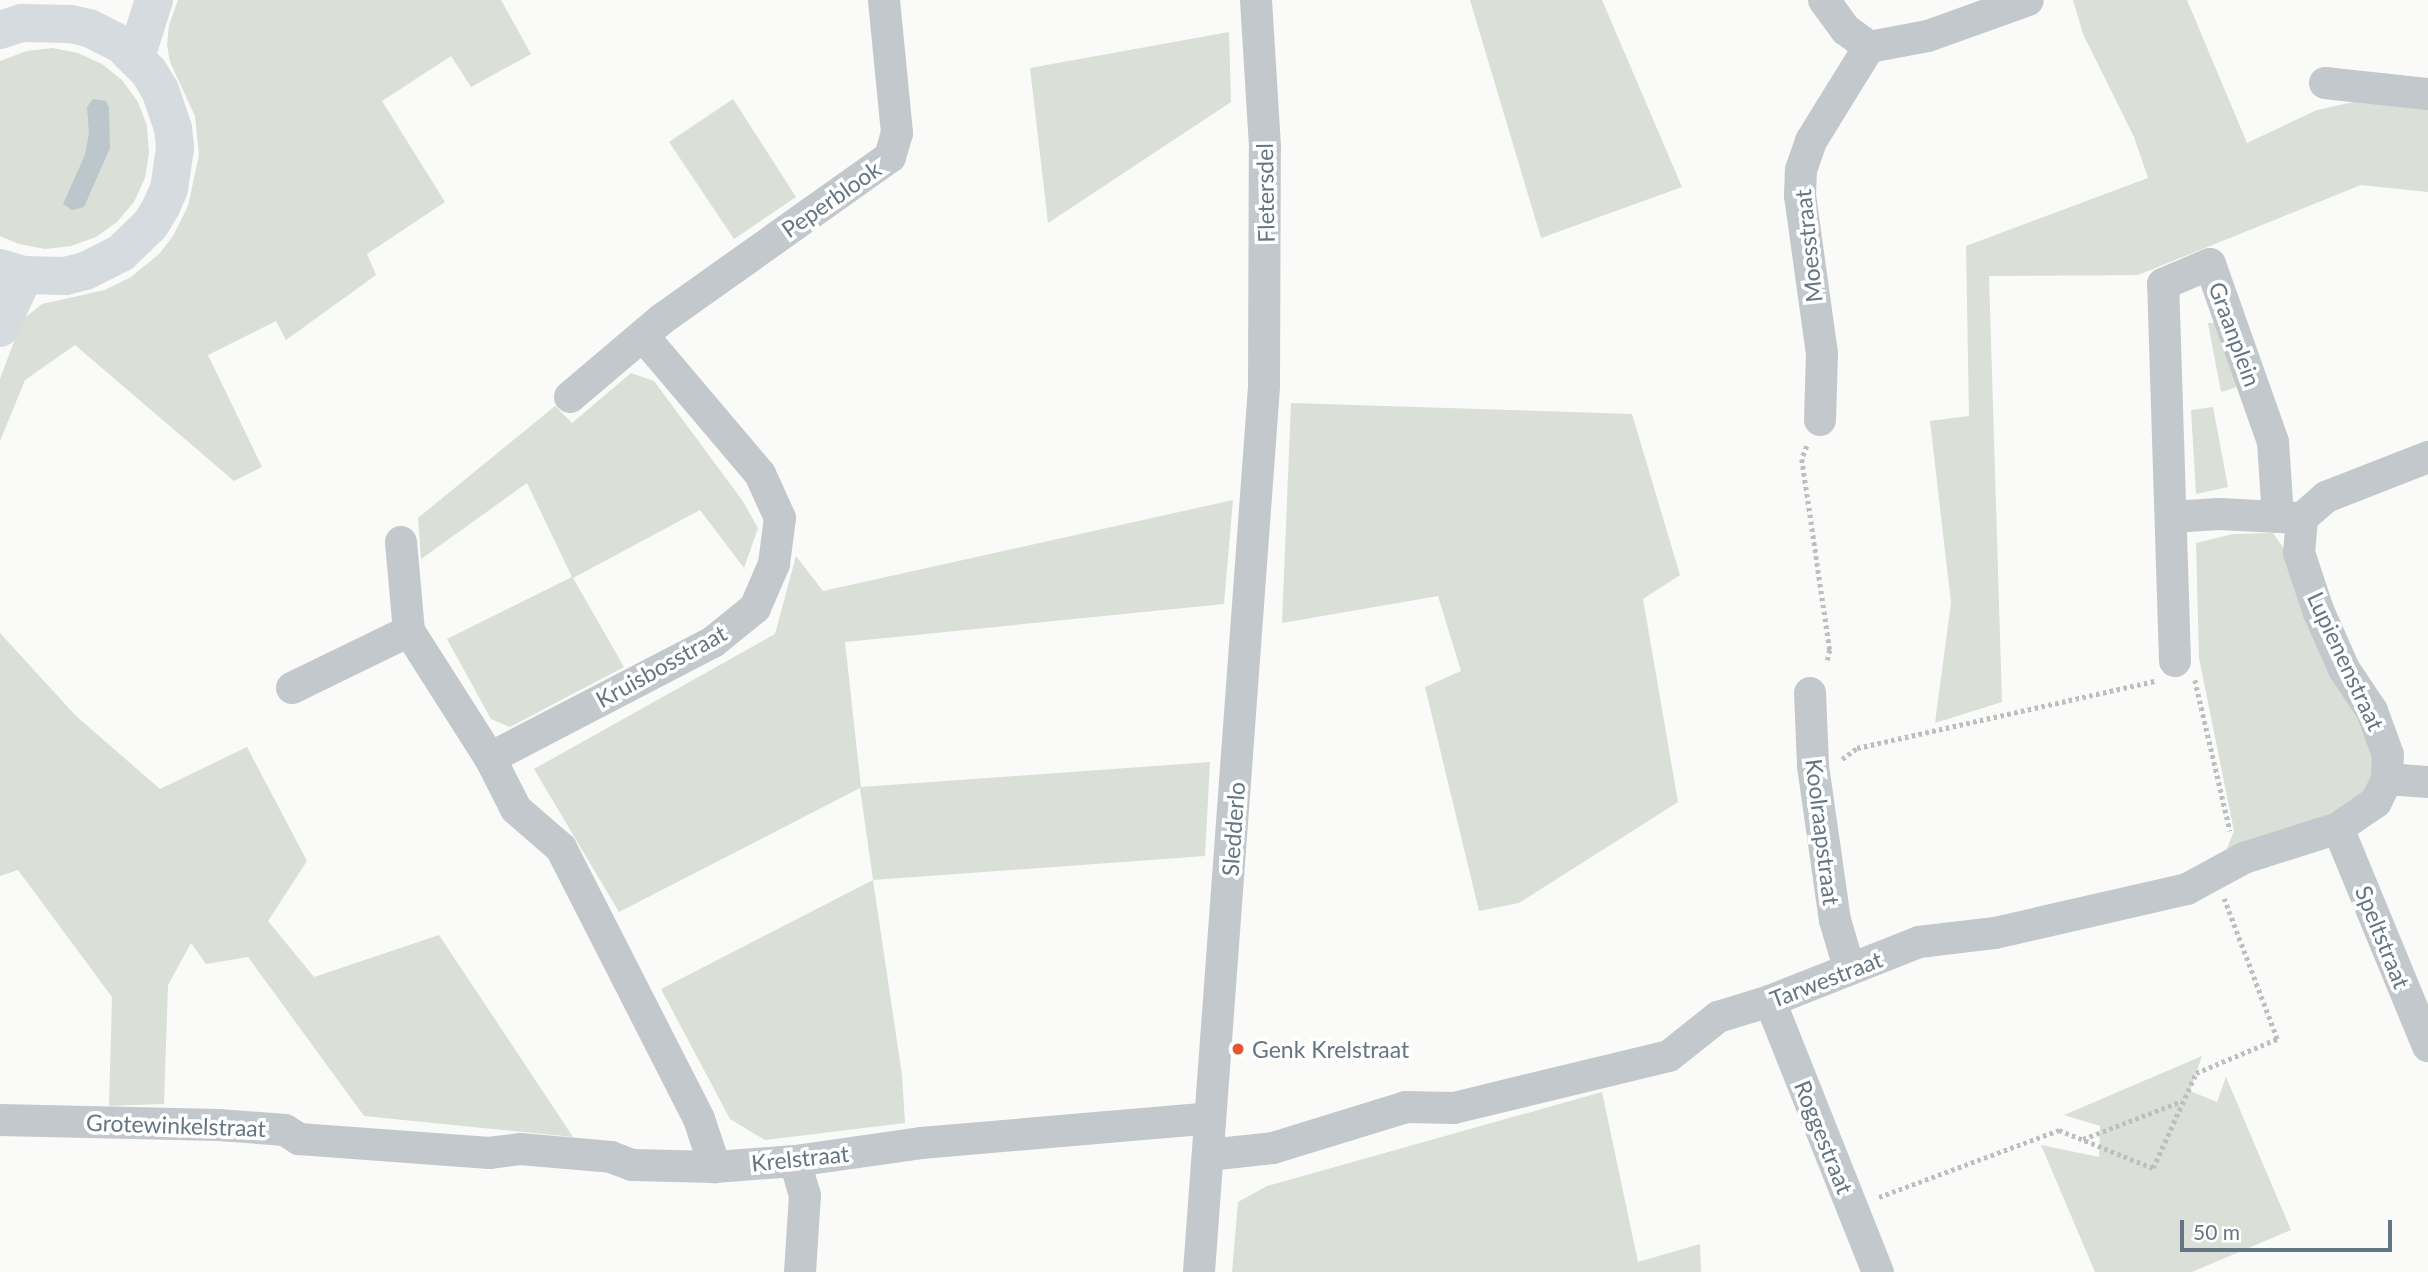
<!DOCTYPE html>
<style>
body{margin:0}
#map{position:relative;width:2428px;height:1272px;overflow:hidden;background:#fafaf8;font-family:Lato,sans-serif}
div>[style]{position:absolute}
.green>*{inset:0;background:#dadfd7}
.water>*{inset:0;background:#bbc7cb}
.path>*{height:4.5px;margin-top:-2.25px;transform-origin:0;background:repeating-linear-gradient(90deg,#bbbfc2 0 3.5px,transparent 0 7px)}
.minor>*{height:32px;margin:-16px;padding:0 16px;transform-origin:16px;border-radius:16px;background:#c3c8cc}
.major>*{height:38px;margin:-19px;padding:0 19px;transform-origin:19px;border-radius:19px;background:#d6dbdf}
.dots>*{width:19px;height:19px;translate:-50% -50%;box-sizing:border-box;border:4px solid #fff;border-radius:50%}
span{translate:-50% -50%;white-space:nowrap;text-align:center;line-height:1.15;-webkit-text-stroke:7px #fff;paint-order:stroke}
.street-label{font-size:23px;color:#657683}
.poi-label{font-size:23px;color:#657683}
.left{translate:0 -50%;text-align:left}
.scale{position:absolute;left:2180px;top:1220px;width:212px;height:32px;box-sizing:border-box;border:4px solid #657683;border-top:0;padding-left:9px;font-size:21px;line-height:24px;white-space:nowrap;color:#657683;-webkit-text-stroke:5px #fff;paint-order:stroke}
</style>
<div id="map">
<div class="green">
<i style="clip-path:polygon(178px 0,501px 0,531px 54px,471px 87px,451px 56px,382px 101px,445px 202px,367px 254px,376px 275px,286px 340px,276px 321px,208px 355px,262px 467px,234px 481px,75px 345px,25px 380px,0 441px,0 379px,22px 320px,42px 304px,105px 290px,131px 277px,159px 254px,173px 236px,188px 206px,199px 155px,195px 116px,170px 62px,167px 45px,169px 25px)"></i>
<i style="clip-path:polygon(1470px 0,1602px 0,1682px 187px,1541px 238px)"></i>
<i style="clip-path:polygon(2073px 0,2187px 0,2247px 143px,2317px 110px,2358px 101px,2428px 107px,2428px 192px,2361px 185px,2138px 275px,1989px 276px,2002px 702px,1935px 723px,1951px 603px,1930px 421px,1969px 416px,1966px 246px,2148px 178px,2134px 137px,2083px 34px)"></i>
<i style="clip-path:polygon(1229px 32px,1231px 102px,1048px 223px,1030px 68px)"></i>
<i style="clip-path:polygon(52px 48px,78px 53px,102px 64px,122px 80px,138px 102px,147px 126px,149px 153px,145px 178px,134px 202px,117px 222px,96px 237px,71px 246px,45px 249px,19px 244px,0 236px,0 61px,27px 51px)"></i>
<i style="clip-path:polygon(733px 99px,796px 197px,734px 239px,669px 142px)"></i>
<i style="clip-path:polygon(2208px 323px,2217px 323px,2240px 386px,2221px 392px)"></i>
<i style="clip-path:polygon(631px 373px,654px 381px,742px 500px,758px 528px,744px 568px,700px 510px,573px 578px,624px 667px,510px 727px,491px 719px,447px 639px,572px 577px,527px 483px,421px 559px,418px 518px,555px 406px,572px 423px)"></i>
<i style="clip-path:polygon(1291px 403px,1632px 414px,1680px 575px,1643px 599px,1678px 802px,1519px 903px,1479px 911px,1425px 687px,1461px 671px,1438px 596px,1282px 623px)"></i>
<i style="clip-path:polygon(2213px 407px,2228px 487px,2196px 494px,2191px 410px)"></i>
<i style="clip-path:polygon(1233px 500px,1224px 604px,845px 642px,861px 787px,1210px 762px,1205px 856px,873px 880px,902px 1075px,905px 1123px,765px 1140px,730px 1119px,661px 989px,873px 880px,860px 788px,619px 912px,534px 769px,775px 634px,796px 556px,823px 591px)"></i>
<i style="clip-path:polygon(2273px 533px,2291px 559px,2379px 761px,2369px 793px,2327px 815px,2226px 851px,2234px 831px,2199px 658px,2196px 543px,2233px 534px)"></i>
<i style="clip-path:polygon(0 633px,76px 716px,160px 789px,247px 747px,307px 861px,268px 921px,314px 977px,439px 935px,573px 1137px,364px 1116px,248px 957px,206px 964px,191px 943px,168px 985px,164px 1104px,109px 1106px,112px 997px,18px 870px,0 876px)"></i>
<i style="clip-path:polygon(2202px 1056px,2190px 1091px,2217px 1102px,2226px 1077px,2291px 1230px,2192px 1272px,2095px 1272px,2041px 1145px,2099px 1157px,2100px 1126px,2064px 1115px)"></i>
<i style="clip-path:polygon(1602px 1092px,1638px 1262px,1700px 1244px,1701px 1272px,1232px 1272px,1238px 1202px,1267px 1186px)"></i>
</div>
<div class="water">
<i style="clip-path:polygon(93px 99px,106px 101px,109px 108px,110px 148px,84px 207px,72px 210px,63px 204px,85px 155px,89px 133px,87px 107px)"></i>
</div>
<div class="path">
<i style="left:1807px;top:446px;width:14px;rotate:111deg"></i>
<i style="left:1802px;top:459px;width:193px;rotate:81.7deg"></i>
<i style="left:1830px;top:650px;width:12px;rotate:104deg"></i>
<i style="left:2195px;top:680px;width:155px;rotate:76.9deg"></i>
<i style="left:1842px;top:759px;width:19px;rotate:-36deg"></i>
<i style="left:1857px;top:748px;width:305px;rotate:-12.7deg"></i>
<i style="left:2083px;top:1139px;width:106px;rotate:-21deg"></i>
<i style="left:1879px;top:1197px;width:192px;rotate:-20.4deg"></i>
<i style="left:2059px;top:1130px;width:101px;rotate:22deg"></i>
<i style="left:2153px;top:1168px;width:104px;rotate:-65.6deg"></i>
<i style="left:2196px;top:1073px;width:88px;rotate:-22.8deg"></i>
<i style="left:2277px;top:1039px;width:150px;rotate:-110.7deg"></i>
</div>
<div class="minor">
<i style="left:1824px;top:0;width:37px;rotate:54deg"></i>
<i style="left:1846px;top:30px;width:29px;rotate:36deg"></i>
<i style="left:2325px;top:83px;width:104px;rotate:6.1deg"></i>
<i style="left:570px;top:397px;width:121px;rotate:-40.3deg"></i>
<i style="left:662px;top:319px;width:280px;rotate:-35.4deg"></i>
<i style="left:890px;top:157px;width:25px;rotate:-74deg"></i>
<i style="left:897px;top:133px;width:134px;rotate:-95.6deg"></i>
<i style="left:1820px;top:420px;width:66px;rotate:-88.3deg"></i>
<i style="left:1822px;top:354px;width:160px;rotate:-97.9deg"></i>
<i style="left:1800px;top:196px;width:26px;rotate:-88deg"></i>
<i style="left:1801px;top:170px;width:31px;rotate:-71deg"></i>
<i style="left:1811px;top:141px;width:110px;rotate:-58.3deg"></i>
<i style="left:1869px;top:47px;width:60px;rotate:-10.6deg"></i>
<i style="left:1928px;top:36px;width:106px;rotate:-19.8deg"></i>
<i style="left:2171px;top:517px;width:48px;rotate:-3.6deg"></i>
<i style="left:2219px;top:514px;width:78px;rotate:2.9deg"></i>
<i style="left:401px;top:542px;width:89px;rotate:84.9deg"></i>
<i style="left:409px;top:631px;width:151px;rotate:57.5deg"></i>
<i style="left:490px;top:758px;width:57px;rotate:63deg"></i>
<i style="left:516px;top:809px;width:60px;rotate:40.9deg"></i>
<i style="left:561px;top:848px;width:304px;rotate:63deg"></i>
<i style="left:699px;top:1119px;width:51px;rotate:71.6deg"></i>
<i style="left:2175px;top:661px;width:377px;rotate:-91.8deg"></i>
<i style="left:2163px;top:284px;width:51px;rotate:-23.1deg"></i>
<i style="left:2210px;top:264px;width:189px;rotate:70.5deg"></i>
<i style="left:2273px;top:442px;width:75px;rotate:86.2deg"></i>
<i style="left:292px;top:688px;width:130px;rotate:-26deg"></i>
<i style="left:1810px;top:693px;width:73px;rotate:87.6deg"></i>
<i style="left:1813px;top:766px;width:156px;rotate:81.9deg"></i>
<i style="left:1835px;top:920px;width:50px;rotate:73.7deg"></i>
<i style="left:490px;top:758px;width:251px;rotate:-27.5deg"></i>
<i style="left:713px;top:642px;width:54px;rotate:-39deg"></i>
<i style="left:755px;top:608px;width:48px;rotate:-66.6deg"></i>
<i style="left:774px;top:564px;width:46px;rotate:-82.6deg"></i>
<i style="left:780px;top:518px;width:48px;rotate:-114.4deg"></i>
<i style="left:760px;top:474px;width:181px;rotate:-130.3deg"></i>
<i style="left:2387px;top:779px;width:41px;rotate:4.2deg"></i>
<i style="left:2338px;top:828px;width:236px;rotate:67.6deg"></i>
<i style="left:1770px;top:1001px;width:292px;rotate:68.3deg"></i>
<i style="left:0;top:1120px;width:219px;rotate:1.3deg"></i>
<i style="left:219px;top:1125px;width:66px;rotate:4.3deg"></i>
<i style="left:285px;top:1130px;width:17px;rotate:33deg"></i>
<i style="left:299px;top:1139px;width:191px;rotate:4.2deg"></i>
<i style="left:489px;top:1153px;width:31px;rotate:-7deg"></i>
<i style="left:520px;top:1149px;width:91px;rotate:5deg"></i>
<i style="left:611px;top:1157px;width:22px;rotate:21deg"></i>
<i style="left:632px;top:1165px;width:83px;rotate:1.4deg"></i>
<i style="left:715px;top:1167px;width:80px;rotate:-4.3deg"></i>
<i style="left:795px;top:1161px;width:127px;rotate:-8.1deg"></i>
<i style="left:921px;top:1143px;width:290px;rotate:-4.9deg"></i>
<i style="left:1208px;top:1155px;width:65px;rotate:-6.1deg"></i>
<i style="left:1273px;top:1148px;width:139px;rotate:-17.1deg"></i>
<i style="left:1406px;top:1107px;width:48px;rotate:1.2deg"></i>
<i style="left:1454px;top:1108px;width:221px;rotate:-13.6deg"></i>
<i style="left:1669px;top:1056px;width:63px;rotate:-38.5deg"></i>
<i style="left:1718px;top:1017px;width:54px;rotate:-17.1deg"></i>
<i style="left:1770px;top:1001px;width:160px;rotate:-21.6deg"></i>
<i style="left:1919px;top:942px;width:77px;rotate:-6.8deg"></i>
<i style="left:1995px;top:933px;width:197px;rotate:-12.9deg"></i>
<i style="left:2187px;top:889px;width:65px;rotate:-28.5deg"></i>
<i style="left:2244px;top:858px;width:99px;rotate:-17.7deg"></i>
<i style="left:2338px;top:828px;width:46px;rotate:-34.4deg"></i>
<i style="left:2376px;top:802px;width:25px;rotate:-64deg"></i>
<i style="left:2387px;top:779px;width:24px;rotate:-88deg"></i>
<i style="left:2388px;top:755px;width:47px;rotate:-110deg"></i>
<i style="left:2372px;top:711px;width:50px;rotate:-123.7deg"></i>
<i style="left:2344px;top:669px;width:64px;rotate:-113.8deg"></i>
<i style="left:2318px;top:610px;width:60px;rotate:-108.4deg"></i>
<i style="left:2299px;top:553px;width:35px;rotate:-85deg"></i>
<i style="left:2302px;top:518px;width:32px;rotate:-41deg"></i>
<i style="left:2326px;top:497px;width:110px;rotate:-21.4deg"></i>
<i style="left:795px;top:1161px;width:35px;rotate:74deg"></i>
<i style="left:805px;top:1195px;width:77px;rotate:93.7deg"></i>
<i style="left:1199px;top:1272px;width:888px;rotate:-85.8deg"></i>
<i style="left:1264px;top:386px;width:239px;rotate:-89.8deg"></i>
<i style="left:1265px;top:147px;width:147px;rotate:-93.5deg"></i>
</div>
<div class="major">
<i style="left:0;top:30px;width:23px;rotate:-18deg"></i>
<i style="left:22px;top:23px;width:49px;rotate:1.2deg"></i>
<i style="left:71px;top:24px;width:18px;rotate:13deg"></i>
<i style="left:89px;top:28px;width:37px;rotate:27deg"></i>
<i style="left:122px;top:45px;width:38px;rotate:45deg"></i>
<i style="left:149px;top:72px;width:21px;rotate:59deg"></i>
<i style="left:160px;top:90px;width:40px;rotate:71.1deg"></i>
<i style="left:173px;top:128px;width:20px;rotate:84deg"></i>
<i style="left:175px;top:148px;width:41px;rotate:98.3deg"></i>
<i style="left:169px;top:189px;width:20px;rotate:114deg"></i>
<i style="left:161px;top:207px;width:21px;rotate:121deg"></i>
<i style="left:150px;top:225px;width:40px;rotate:136deg"></i>
<i style="left:121px;top:253px;width:40px;rotate:153.4deg"></i>
<i style="left:85px;top:271px;width:21px;rotate:166deg"></i>
<i style="left:65px;top:276px;width:41px;rotate:-178.6deg"></i>
<i style="left:24px;top:275px;width:25px;rotate:-164deg"></i>
<i style="left:136px;top:57px;width:60px;rotate:-72.5deg"></i>
<i style="left:0;top:328px;width:58px;rotate:-65.6deg"></i>
</div>
<div class="dots">
<i style="left:1238px;top:1049px;background:#e4572e"></i>
</div>
<div class="street-label">
<span style="left:1265px;top:193px;rotate:-91deg">Fletersdel</span>
<span style="left:831px;top:199px;rotate:-35deg">Peperblook</span>
<span style="left:1808px;top:246px;rotate:-96deg">Moesstraat</span>
<span style="left:2235px;top:334px;rotate:70deg">Graanplein</span>
<span style="left:2346px;top:661px;rotate:65deg">Lupienenstraat</span>
<span style="left:661px;top:666px;rotate:-29deg">Kruisbosstraat</span>
<span style="left:1233px;top:829px;rotate:-86deg">Sledderlo</span>
<span style="left:1823px;top:832px;rotate:83deg">Koolraapstraat</span>
<span style="left:2383px;top:937px;rotate:68deg">Speltstraat</span>
<span style="left:1826px;top:979px;rotate:-21deg">Tarwestraat</span>
<span style="left:176px;top:1125px;rotate:2deg">Grotewinkelstraat</span>
<span style="left:1824px;top:1137px;rotate:68deg">Roggestraat</span>
<span style="left:800px;top:1158px;rotate:-6deg">Krelstraat</span>
</div>
<div class="poi-label">
<span class="left" style="left:1252px;top:1049px">Genk Krelstraat</span>
</div>
<div class="scale">50 m</div>
</div>
